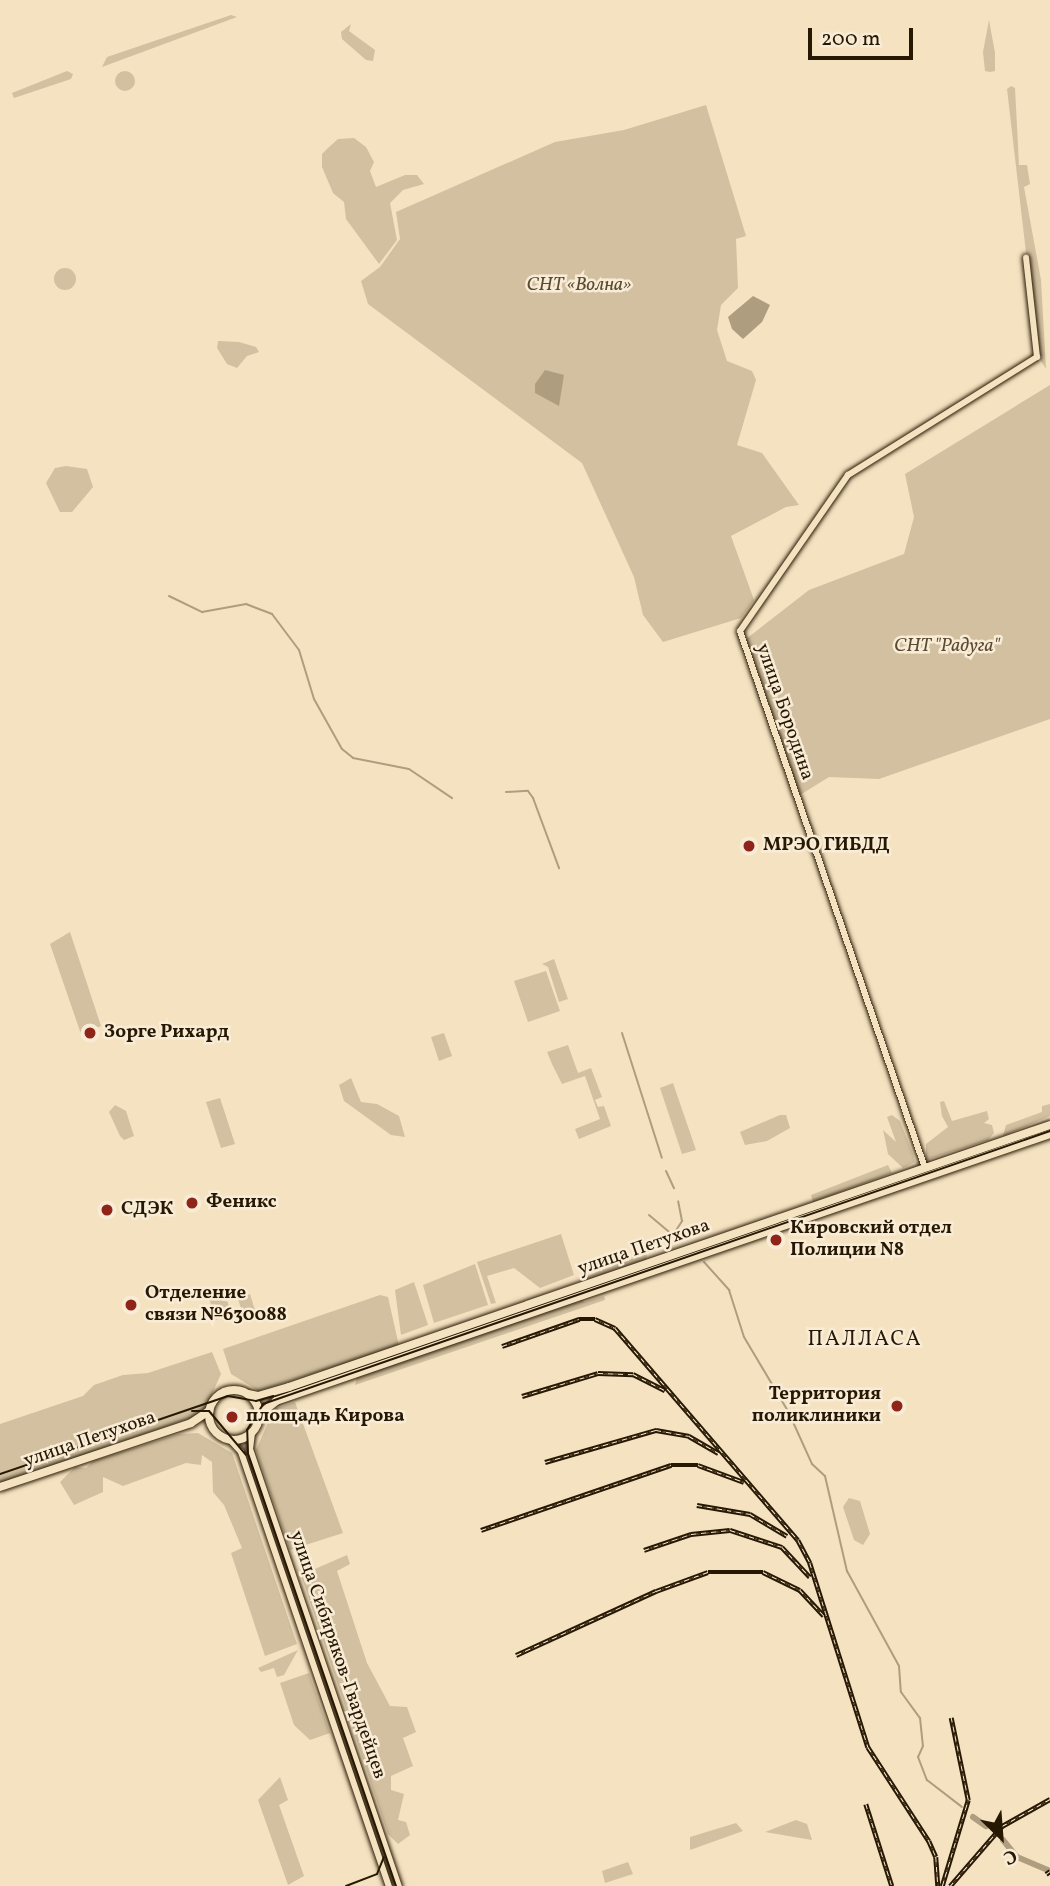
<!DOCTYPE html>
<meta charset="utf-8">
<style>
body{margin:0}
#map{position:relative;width:1050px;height:1886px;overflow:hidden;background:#f5e2c0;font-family:Vollkorn,serif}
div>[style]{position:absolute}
.green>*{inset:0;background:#d2c0a0}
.round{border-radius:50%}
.water>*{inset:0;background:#af9d80}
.stream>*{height:2px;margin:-1px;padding:0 1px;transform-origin:1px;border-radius:1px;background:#af9d80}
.river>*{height:6px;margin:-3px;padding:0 3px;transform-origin:3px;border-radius:3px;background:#af9d80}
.roads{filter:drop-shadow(0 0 2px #271803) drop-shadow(0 0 2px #271803)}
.major>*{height:6px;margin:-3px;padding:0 3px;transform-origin:3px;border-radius:3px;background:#f5e2c0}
.highway>*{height:8px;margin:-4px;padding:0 4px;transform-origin:4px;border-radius:4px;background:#f5e2c0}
.highway>.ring{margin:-4px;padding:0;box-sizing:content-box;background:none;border:8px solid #f5e2c0;border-radius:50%}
.tram>*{height:2px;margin:-1px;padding:0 1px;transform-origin:1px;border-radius:1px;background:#271803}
.rail>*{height:4.5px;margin-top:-2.25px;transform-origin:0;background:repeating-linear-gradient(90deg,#f8ecd6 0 5px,#271803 0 10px);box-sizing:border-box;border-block:2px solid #271803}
.dots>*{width:19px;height:19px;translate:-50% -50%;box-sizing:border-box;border:4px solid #f8ecd6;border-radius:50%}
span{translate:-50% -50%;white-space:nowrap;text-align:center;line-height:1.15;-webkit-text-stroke:5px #f8ecd6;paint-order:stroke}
.park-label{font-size:19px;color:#5a4a32;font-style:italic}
.street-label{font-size:19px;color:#271803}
.poi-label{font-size:19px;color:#271803;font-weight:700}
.left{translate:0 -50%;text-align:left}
.right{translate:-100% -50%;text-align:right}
.neighbourhood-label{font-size:21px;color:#271803;letter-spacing:2px}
.north{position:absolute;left:966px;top:1802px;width:70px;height:70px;-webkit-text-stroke:5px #f8ecd6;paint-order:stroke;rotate:155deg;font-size:19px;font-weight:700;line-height:28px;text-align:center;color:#271803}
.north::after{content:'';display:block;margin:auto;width:24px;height:32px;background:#271803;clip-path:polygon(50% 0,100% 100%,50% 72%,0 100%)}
.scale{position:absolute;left:808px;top:28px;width:105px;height:32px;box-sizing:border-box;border:4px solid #271803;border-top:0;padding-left:9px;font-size:21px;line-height:24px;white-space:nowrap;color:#271803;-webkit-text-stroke:5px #f8ecd6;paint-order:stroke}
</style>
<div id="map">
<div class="green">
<i style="clip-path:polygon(231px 15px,237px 17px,102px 67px,107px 57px)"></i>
<i style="clip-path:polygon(989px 20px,995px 53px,995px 71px,990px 72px,985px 71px,983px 52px)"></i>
<i style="clip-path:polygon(351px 24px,349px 31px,375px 50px,373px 61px,366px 60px,342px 39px,341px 32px)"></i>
<i style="clip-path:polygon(67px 71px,73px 74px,71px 79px,14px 98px,12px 93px)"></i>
<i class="round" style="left:115px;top:71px;width:20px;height:20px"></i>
<i style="clip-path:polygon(1011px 86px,1015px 88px,1019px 165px,1027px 165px,1030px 184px,1024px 187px,1041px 280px,1046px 369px,1038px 356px,1007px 89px)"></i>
<i style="clip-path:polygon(706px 105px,746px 236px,736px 239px,738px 288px,721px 305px,717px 330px,727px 361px,752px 371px,756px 380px,737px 445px,762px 453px,799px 505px,786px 507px,731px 536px,754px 600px,741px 618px,663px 642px,643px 615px,634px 577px,582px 463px,368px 304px,361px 281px,380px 267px,400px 239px,396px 212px,555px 142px,624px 130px)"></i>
<i style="clip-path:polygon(354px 138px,366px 147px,374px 162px,370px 171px,376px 187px,405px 175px,417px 175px,424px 184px,403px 190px,390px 203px,397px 240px,379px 264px,346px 219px,344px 202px,333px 193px,322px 167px,322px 154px,328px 148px,338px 139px)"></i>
<i class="round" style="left:54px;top:268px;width:22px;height:22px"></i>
<i style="clip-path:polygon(218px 341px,239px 342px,256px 347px,259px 352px,247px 356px,237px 368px,227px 364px,217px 348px)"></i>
<i style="clip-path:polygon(1050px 385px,1050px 719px,879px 779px,829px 777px,800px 795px,746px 639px,809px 590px,904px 554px,914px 517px,905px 474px)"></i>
<i style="clip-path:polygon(66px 466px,87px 469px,93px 487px,72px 512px,60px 512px,46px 483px,55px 468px)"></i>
<i style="clip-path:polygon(70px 932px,101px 1026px,81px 1034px,50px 944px)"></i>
<i style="clip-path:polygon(554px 959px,568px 999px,559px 1002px,548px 967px,542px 964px)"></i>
<i style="clip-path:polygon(546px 971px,560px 1011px,528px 1022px,514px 981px)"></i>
<i style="clip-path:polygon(444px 1033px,452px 1056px,439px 1061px,431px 1037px)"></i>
<i style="clip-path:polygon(568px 1045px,578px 1073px,591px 1068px,602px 1097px,595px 1100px,598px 1107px,604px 1106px,611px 1126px,579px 1139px,575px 1129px,600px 1119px,585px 1076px,562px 1084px,552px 1064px,547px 1052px)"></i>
<i style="clip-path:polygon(351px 1078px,361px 1102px,377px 1104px,399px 1116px,405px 1137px,391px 1135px,344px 1101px,339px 1085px)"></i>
<i style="clip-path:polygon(673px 1083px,696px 1150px,682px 1154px,660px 1088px)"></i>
<i style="clip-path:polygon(220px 1098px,235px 1144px,221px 1148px,206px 1102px)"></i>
<i style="clip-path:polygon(944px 1101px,952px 1121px,987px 1111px,989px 1119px,984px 1123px,992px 1125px,994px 1133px,988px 1140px,926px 1160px,926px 1144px,948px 1127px,942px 1116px,940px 1102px)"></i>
<i style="clip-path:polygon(1050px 1104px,1050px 1116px,1003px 1136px,1006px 1125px,1042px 1112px,1042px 1106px)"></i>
<i style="clip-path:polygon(115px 1105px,126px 1111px,134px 1136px,124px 1140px,120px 1136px,109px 1112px)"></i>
<i style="clip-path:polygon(780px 1115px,786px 1115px,790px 1128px,767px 1141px,745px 1145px,740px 1132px)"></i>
<i style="clip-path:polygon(892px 1115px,900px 1121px,913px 1154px,915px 1162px,903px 1168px,888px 1154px,885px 1139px,883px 1130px,896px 1142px,887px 1117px)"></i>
<i style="clip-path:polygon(888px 1165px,892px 1173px,813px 1202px,811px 1195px)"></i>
<i style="clip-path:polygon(561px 1234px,574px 1275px,540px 1288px,514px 1268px,487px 1276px,496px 1303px,491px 1304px,477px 1262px)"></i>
<i style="clip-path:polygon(640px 1254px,647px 1255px,646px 1260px,589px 1280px,583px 1278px)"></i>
<i style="clip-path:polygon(475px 1264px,488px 1305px,434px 1323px,423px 1285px)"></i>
<i style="clip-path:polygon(414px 1282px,428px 1325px,401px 1335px,395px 1290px)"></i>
<i style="clip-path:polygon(224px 1292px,230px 1309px,216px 1320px,209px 1298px)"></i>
<i style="clip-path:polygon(250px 1294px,257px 1317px,245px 1321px,238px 1299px)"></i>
<i style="clip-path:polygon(380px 1295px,388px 1297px,399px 1346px,259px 1391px,231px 1374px,223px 1349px)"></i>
<i style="clip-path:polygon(604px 1296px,605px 1300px,355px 1385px,357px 1377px,581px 1298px,584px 1302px)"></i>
<i style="clip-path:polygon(212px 1352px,221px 1374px,207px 1405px,196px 1416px,0 1484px,0 1424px,83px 1396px,94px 1385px,123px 1375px,148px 1373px)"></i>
<i style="clip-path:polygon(295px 1402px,343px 1533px,290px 1550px,256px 1450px,274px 1409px)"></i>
<i style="clip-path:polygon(198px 1433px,232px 1453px,297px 1644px,265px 1656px,231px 1553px,242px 1548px,224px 1505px,213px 1492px,212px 1462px,202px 1455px,201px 1465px,186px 1463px,123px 1486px,103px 1477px,103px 1492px,74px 1505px,60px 1482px,75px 1467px,86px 1468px,93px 1461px,179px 1434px)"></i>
<i style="clip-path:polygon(849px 1498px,860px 1501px,870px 1534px,863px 1545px,854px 1540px,843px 1507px)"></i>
<i style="clip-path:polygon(347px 1555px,350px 1564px,337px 1571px,367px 1663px,390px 1706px,407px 1707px,416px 1732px,403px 1738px,413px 1766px,391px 1776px,391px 1790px,404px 1794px,398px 1820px,406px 1822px,410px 1835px,398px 1844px,388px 1834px,301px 1575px)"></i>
<i style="clip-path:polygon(298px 1650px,284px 1675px,277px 1677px,274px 1668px,261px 1672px,258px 1668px)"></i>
<i style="clip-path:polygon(309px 1673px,330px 1733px,310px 1740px,294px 1725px,280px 1683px)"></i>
<i style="clip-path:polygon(280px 1777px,288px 1800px,279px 1805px,304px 1876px,288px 1885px,258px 1800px)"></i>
<i style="clip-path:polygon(796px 1820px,807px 1824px,812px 1840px,765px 1832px)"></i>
<i style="clip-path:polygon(736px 1823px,743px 1831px,690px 1850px,690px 1837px)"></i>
<i style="clip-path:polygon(628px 1862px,633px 1874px,605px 1883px,602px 1871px)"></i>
</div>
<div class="water">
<i style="clip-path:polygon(753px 296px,770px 305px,762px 322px,743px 339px,732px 329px,728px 317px)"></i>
<i style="clip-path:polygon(545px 370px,564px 375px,559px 406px,535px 393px,535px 384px)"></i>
</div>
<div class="stream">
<i style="left:169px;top:596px;width:37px;rotate:26deg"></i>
<i style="left:202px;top:612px;width:45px;rotate:-10.3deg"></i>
<i style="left:246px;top:604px;width:28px;rotate:21deg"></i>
<i style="left:272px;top:614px;width:45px;rotate:53.1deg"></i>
<i style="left:299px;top:650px;width:51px;rotate:73deg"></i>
<i style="left:314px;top:699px;width:57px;rotate:60.8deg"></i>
<i style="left:342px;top:749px;width:14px;rotate:39deg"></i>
<i style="left:353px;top:758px;width:57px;rotate:11.1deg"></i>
<i style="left:409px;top:769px;width:52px;rotate:34deg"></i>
<i style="left:506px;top:792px;width:22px;rotate:-3deg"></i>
<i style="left:528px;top:791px;width:9px;rotate:54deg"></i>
<i style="left:533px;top:798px;width:75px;rotate:69.6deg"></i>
<i style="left:622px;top:1033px;width:131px;rotate:72.3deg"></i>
<i style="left:666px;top:1171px;width:19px;rotate:65deg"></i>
<i style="left:649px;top:1215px;width:31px;rotate:40deg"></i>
<i style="left:673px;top:1235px;width:17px;rotate:-57deg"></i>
<i style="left:682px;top:1221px;width:20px;rotate:-101deg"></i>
<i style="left:704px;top:1262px;width:38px;rotate:48deg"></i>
<i style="left:729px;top:1290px;width:49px;rotate:72.3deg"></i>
<i style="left:744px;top:1337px;width:86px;rotate:59.3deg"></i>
<i style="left:788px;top:1411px;width:58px;rotate:65.6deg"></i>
<i style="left:812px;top:1464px;width:18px;rotate:43deg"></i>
<i style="left:825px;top:1476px;width:98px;rotate:77deg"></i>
<i style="left:847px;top:1571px;width:108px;rotate:61.3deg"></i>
<i style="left:899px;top:1666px;width:26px;rotate:86deg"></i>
<i style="left:901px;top:1692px;width:32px;rotate:54deg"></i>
<i style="left:920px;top:1718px;width:28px;rotate:84deg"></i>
<i style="left:923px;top:1746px;width:12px;rotate:114deg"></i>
<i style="left:918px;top:1757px;width:25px;rotate:69deg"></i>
<i style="left:927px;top:1780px;width:44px;rotate:37.6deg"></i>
</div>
<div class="river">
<i style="left:973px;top:1817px;width:16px;rotate:35deg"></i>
<i style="left:1003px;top:1840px;width:22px;rotate:51deg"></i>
<i style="left:1017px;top:1857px;width:36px;rotate:23deg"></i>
</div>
<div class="roads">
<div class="major">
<i style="left:925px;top:1168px;width:568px;rotate:-109.01deg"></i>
<i style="left:740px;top:631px;width:190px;rotate:-55.3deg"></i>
<i style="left:848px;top:475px;width:223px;rotate:-32deg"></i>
<i style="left:1037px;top:357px;width:100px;rotate:-96.3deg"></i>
<i style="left:252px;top:1433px;width:16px;rotate:97deg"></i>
<i style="left:250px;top:1449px;width:462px;rotate:71.2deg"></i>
<i style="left:230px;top:1440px;width:16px;rotate:47deg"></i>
<i style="left:241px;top:1452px;width:459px;rotate:71.2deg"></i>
</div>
<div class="highway">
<i class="ring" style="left:209px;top:1390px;width:42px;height:42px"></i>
<i style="left:248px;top:1394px;width:10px;rotate:11deg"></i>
<i style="left:258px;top:1396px;width:32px;rotate:-16deg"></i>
<i style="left:289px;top:1387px;width:805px;rotate:-19deg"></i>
<i style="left:259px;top:1415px;width:22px;rotate:-39deg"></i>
<i style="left:276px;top:1401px;width:819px;rotate:-19.03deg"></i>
<i style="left:0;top:1487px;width:201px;rotate:-18.5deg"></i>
<i style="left:191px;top:1423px;width:22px;rotate:-34deg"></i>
</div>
</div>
<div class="tram">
<i style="left:192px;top:1411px;width:17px"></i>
<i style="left:209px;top:1411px;width:57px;rotate:49.9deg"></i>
<i style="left:0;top:1474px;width:241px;rotate:-18.9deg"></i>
<i style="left:228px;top:1396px;width:28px;rotate:10deg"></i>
<i style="left:256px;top:1401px;width:18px;rotate:-16deg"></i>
<i style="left:346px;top:1886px;width:33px;rotate:-21deg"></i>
<i style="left:377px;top:1874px;width:18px;rotate:-68deg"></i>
<i style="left:396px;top:1886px;width:458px;rotate:-108.9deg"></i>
<i style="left:248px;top:1453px;width:23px;rotate:-92deg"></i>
<i style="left:247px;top:1430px;width:31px;rotate:-58deg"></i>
<i style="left:263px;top:1404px;width:833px;rotate:-19.13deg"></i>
</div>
<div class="rail">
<i style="left:502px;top:1346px;width:82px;rotate:-19.3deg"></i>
<i style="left:579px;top:1319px;width:16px"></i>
<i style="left:595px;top:1319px;width:22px;rotate:24deg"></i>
<i style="left:615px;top:1328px;width:280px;rotate:49.2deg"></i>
<i style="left:798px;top:1540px;width:26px;rotate:62deg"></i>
<i style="left:810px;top:1563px;width:193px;rotate:72.5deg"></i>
<i style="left:868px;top:1747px;width:112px;rotate:57deg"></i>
<i style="left:929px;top:1841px;width:17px;rotate:66deg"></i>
<i style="left:936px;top:1857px;width:29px;rotate:86deg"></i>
<i style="left:522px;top:1396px;width:79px;rotate:-16.8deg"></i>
<i style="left:598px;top:1373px;width:35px;rotate:2deg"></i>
<i style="left:633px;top:1374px;width:36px;rotate:27deg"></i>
<i style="left:545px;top:1462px;width:116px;rotate:-16.1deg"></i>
<i style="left:656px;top:1430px;width:34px;rotate:10deg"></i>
<i style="left:689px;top:1436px;width:34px;rotate:30deg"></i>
<i style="left:697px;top:1505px;width:54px;rotate:9.6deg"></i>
<i style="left:750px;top:1514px;width:43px;rotate:30.7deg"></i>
<i style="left:481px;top:1530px;width:201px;rotate:-18.9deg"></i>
<i style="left:671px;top:1465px;width:27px"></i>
<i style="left:698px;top:1465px;width:49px;rotate:20.3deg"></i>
<i style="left:644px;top:1550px;width:50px;rotate:-18.8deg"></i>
<i style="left:691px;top:1534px;width:39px;rotate:-6deg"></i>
<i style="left:730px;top:1530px;width:55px;rotate:18.1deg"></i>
<i style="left:782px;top:1547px;width:41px;rotate:47deg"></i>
<i style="left:516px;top:1655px;width:154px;rotate:-24.6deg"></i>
<i style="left:656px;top:1591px;width:55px;rotate:-20.1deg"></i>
<i style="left:708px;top:1572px;width:55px"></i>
<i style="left:763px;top:1572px;width:41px;rotate:25.9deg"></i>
<i style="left:800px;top:1590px;width:35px;rotate:47deg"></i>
<i style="left:866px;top:1804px;width:86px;rotate:72.4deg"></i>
<i style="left:1046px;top:1874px;width:5px;rotate:-37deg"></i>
<i style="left:942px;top:1886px;width:90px;rotate:-73.2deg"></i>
<i style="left:968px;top:1800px;width:84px;rotate:-101.7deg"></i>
<i style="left:950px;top:1886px;width:79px;rotate:-49.1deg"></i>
<i style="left:1002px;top:1826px;width:55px;rotate:-29.4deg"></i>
</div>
<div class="dots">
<i style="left:749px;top:846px;background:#8f2418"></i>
<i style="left:90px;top:1033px;background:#8f2418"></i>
<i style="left:192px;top:1203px;background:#8f2418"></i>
<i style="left:107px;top:1210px;background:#8f2418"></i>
<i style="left:776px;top:1240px;background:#8f2418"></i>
<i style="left:131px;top:1305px;background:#8f2418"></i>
<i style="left:897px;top:1406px;background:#8f2418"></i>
<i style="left:232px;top:1417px;background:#8f2418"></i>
</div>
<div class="park-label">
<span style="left:579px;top:286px">СНТ «Волна»</span>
<span style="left:947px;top:647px">СНТ "Радуга"</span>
</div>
<div class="street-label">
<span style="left:784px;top:712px;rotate:71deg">улица Бородина</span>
<span style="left:644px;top:1248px;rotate:-19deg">улица Петухова</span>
<span style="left:90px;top:1440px;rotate:-19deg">улица Петухова</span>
<span style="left:337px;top:1655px;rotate:71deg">улица Сибиряков-Гвардейцев</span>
</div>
<div class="poi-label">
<span class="left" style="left:763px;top:846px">МРЭО ГИБДД</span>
<span class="left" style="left:104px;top:1033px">Зорге Рихард</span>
<span class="left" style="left:206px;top:1203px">Феникс</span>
<span class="left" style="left:121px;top:1210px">СДЭК</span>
<span class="left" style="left:790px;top:1240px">Кировский отдел<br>Полиции N8</span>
<span class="left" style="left:145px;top:1305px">Отделение<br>связи №630088</span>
<span class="right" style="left:881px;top:1406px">Территория<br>поликлиники</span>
<span class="left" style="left:246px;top:1417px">площадь Кирова</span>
</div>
<div class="neighbourhood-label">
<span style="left:865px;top:1340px">ПАЛЛАСА</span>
</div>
<div class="north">С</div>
<div class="scale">200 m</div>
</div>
